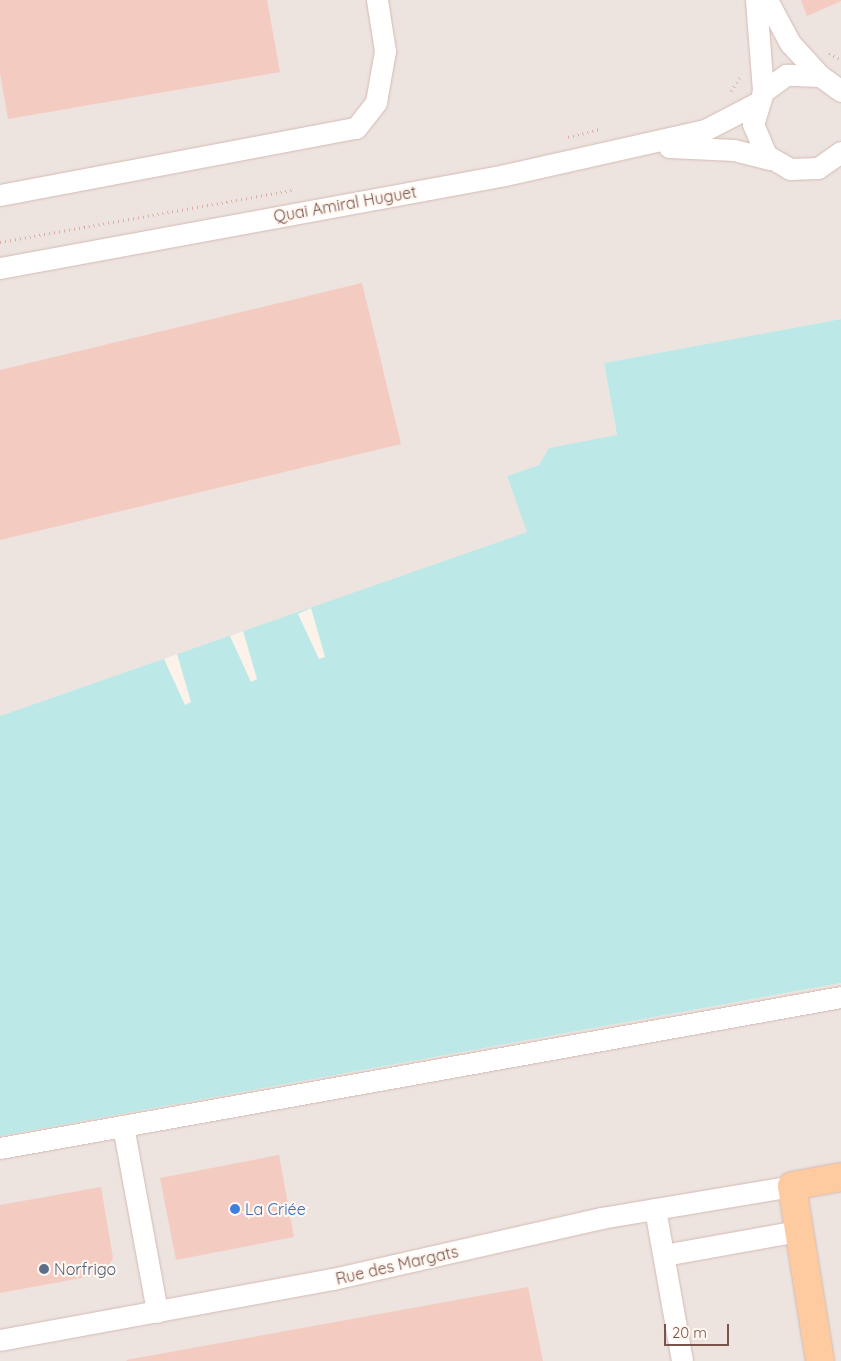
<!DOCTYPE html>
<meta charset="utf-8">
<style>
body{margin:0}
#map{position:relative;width:841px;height:1361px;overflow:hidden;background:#fdf2ea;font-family:Quicksand,sans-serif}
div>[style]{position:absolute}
.industrial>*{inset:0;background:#ede3df}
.water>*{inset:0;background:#bce9e7}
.pier>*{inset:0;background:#fdf2ea}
.building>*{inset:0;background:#f4cbc0}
.path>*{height:3px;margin-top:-1.5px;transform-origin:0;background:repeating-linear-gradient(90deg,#daada2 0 1px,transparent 0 5px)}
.roads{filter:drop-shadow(0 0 1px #d3bab1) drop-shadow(0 0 1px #d3bab1)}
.minor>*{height:21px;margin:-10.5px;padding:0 10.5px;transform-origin:10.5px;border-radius:10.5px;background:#fff}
.major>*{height:28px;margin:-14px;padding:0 14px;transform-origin:14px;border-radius:14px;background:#fecaa0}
.dots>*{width:14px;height:14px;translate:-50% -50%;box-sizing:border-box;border:2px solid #fff7f1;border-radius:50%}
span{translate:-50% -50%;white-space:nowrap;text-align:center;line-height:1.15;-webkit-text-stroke:4.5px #fff7f1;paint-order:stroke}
.street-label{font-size:16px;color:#7a534b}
.shop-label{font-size:16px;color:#366cbe}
.left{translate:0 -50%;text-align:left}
.service-label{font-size:16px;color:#4e5e75}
.scale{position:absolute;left:664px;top:1324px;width:65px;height:22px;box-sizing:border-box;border:2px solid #7a534b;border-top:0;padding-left:6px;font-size:15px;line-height:18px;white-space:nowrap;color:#7a534b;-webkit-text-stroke:4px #fff7f1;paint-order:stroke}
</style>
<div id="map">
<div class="industrial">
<i style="clip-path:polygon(0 0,841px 0,841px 319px,604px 363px,617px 436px,549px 448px,539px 465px,507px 476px,528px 532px,0 716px)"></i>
<i style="clip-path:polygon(841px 983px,841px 1361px,0 1361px,0 1136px)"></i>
</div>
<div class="water">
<i style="clip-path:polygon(841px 319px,841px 983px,0 1136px,0 716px,527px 532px,507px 476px,539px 465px,549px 448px,617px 435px,604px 363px)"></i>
</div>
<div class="pier">
<i style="clip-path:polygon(311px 608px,325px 657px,319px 659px,298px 614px)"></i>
<i style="clip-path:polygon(243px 631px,257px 679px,251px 682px,230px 636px)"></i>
<i style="clip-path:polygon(177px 654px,191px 702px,185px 705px,164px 659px)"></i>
</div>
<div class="building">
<i style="clip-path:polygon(0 0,267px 0,280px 72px,8px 119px,0 73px)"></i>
<i style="clip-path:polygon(801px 0,841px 0,841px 1px,807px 16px)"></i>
<i style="clip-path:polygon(362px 283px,401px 444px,0 540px,0 370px)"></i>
<i style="clip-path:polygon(279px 1155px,294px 1237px,176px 1260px,160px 1178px)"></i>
<i style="clip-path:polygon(101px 1187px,113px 1258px,103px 1274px,0 1293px,0 1205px)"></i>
<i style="clip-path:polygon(528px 1287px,543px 1361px,127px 1361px,126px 1360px)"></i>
</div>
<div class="path">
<i style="left:829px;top:53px;width:14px;rotate:30deg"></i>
<i style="left:731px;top:91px;width:17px;rotate:-57deg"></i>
<i style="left:568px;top:137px;width:34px;rotate:-14deg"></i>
<i style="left:0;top:242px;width:297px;rotate:-10.1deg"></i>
</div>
<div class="roads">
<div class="minor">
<i style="left:756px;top:0;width:92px;rotate:85.6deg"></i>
<i style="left:767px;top:0;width:49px;rotate:61.9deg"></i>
<i style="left:790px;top:43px;width:45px;rotate:47.7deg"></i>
<i style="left:841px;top:91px;width:26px;rotate:-144deg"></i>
<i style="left:820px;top:76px;width:34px;rotate:-178deg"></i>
<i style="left:786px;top:75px;width:29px;rotate:144deg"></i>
<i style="left:763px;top:92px;width:34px;rotate:107deg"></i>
<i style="left:753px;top:124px;width:34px;rotate:67deg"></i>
<i style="left:766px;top:155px;width:28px;rotate:30deg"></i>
<i style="left:790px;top:169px;width:28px;rotate:-2deg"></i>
<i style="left:818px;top:168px;width:28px;rotate:-35deg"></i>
<i style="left:669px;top:147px;width:65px;rotate:2.6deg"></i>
<i style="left:734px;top:150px;width:37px;rotate:14deg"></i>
<i style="left:0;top:195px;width:362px;rotate:-10.7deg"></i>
<i style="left:356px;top:128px;width:33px;rotate:-52deg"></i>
<i style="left:376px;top:102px;width:52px;rotate:-80deg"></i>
<i style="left:385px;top:51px;width:52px;rotate:-98.9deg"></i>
<i style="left:0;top:268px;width:513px;rotate:-10.43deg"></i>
<i style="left:505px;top:175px;width:205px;rotate:-12.7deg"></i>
<i style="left:705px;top:130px;width:59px;rotate:-27.4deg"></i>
<i style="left:123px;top:1126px;width:189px;rotate:79.6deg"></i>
<i style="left:0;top:1148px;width:854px;rotate:-10.18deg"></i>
<i style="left:655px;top:1209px;width:154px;rotate:79.9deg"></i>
<i style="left:664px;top:1255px;width:136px;rotate:-10.2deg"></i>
<i style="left:0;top:1340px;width:339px;rotate:-10.4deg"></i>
<i style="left:333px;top:1279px;width:275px;rotate:-12.8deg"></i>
<i style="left:601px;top:1218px;width:194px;rotate:-9.5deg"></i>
</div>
<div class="major">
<i style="left:820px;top:1361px;width:177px;rotate:-99.1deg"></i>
<i style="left:792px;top:1186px;width:50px;rotate:-10.4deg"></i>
</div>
</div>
<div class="dots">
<i style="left:235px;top:1209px;background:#3f7fe0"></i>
<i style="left:44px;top:1269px;background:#5c6f8a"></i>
</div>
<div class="street-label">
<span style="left:345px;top:204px;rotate:-10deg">Quai Amiral Huguet</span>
<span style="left:397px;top:1265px;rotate:-13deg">Rue des Margats</span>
</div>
<div class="shop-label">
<span class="left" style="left:245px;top:1209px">La Criée</span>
</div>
<div class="service-label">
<span class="left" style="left:54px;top:1269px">Norfrigo</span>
</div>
<div class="scale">20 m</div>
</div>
